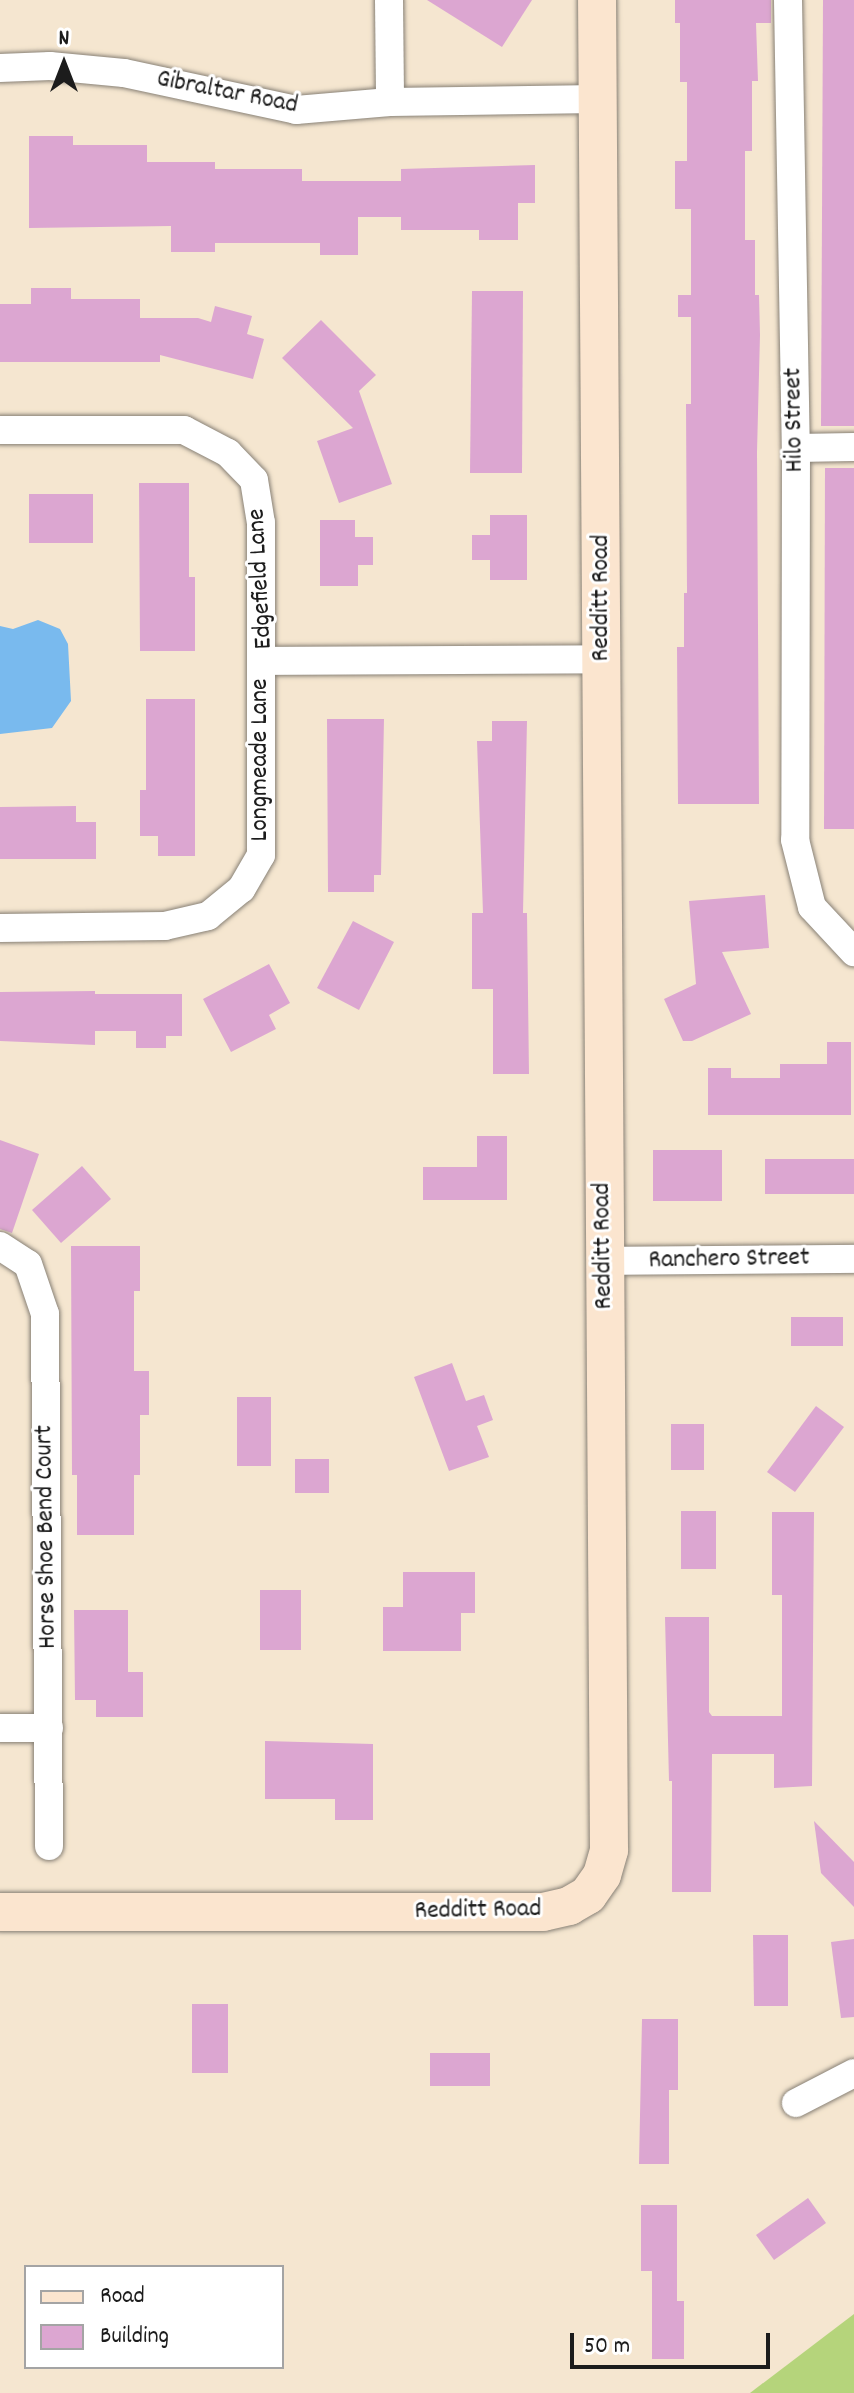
<!DOCTYPE html>
<style>
body{margin:0}
#map{position:relative;width:854px;height:2393px;overflow:hidden;background:#f5e6d0;font-family:Dekko,sans-serif}
div>[style]{position:absolute}
.green>*{inset:0;background:#b5d47b}
.water>*{inset:0;background:#79baee}
.building>*{inset:0;background:#dca6d1}
.roads{filter:drop-shadow(0 0 2px #888176) drop-shadow(0 0 2px #888176)}
.street>*{height:28px;margin:-14px;padding:0 14px;transform-origin:14px;border-radius:14px;background:#fff}
.secondary>*{height:38px;margin:-19px;padding:0 19px;transform-origin:19px;border-radius:19px;background:#fbe5cf}
span{translate:-50% -50%;white-space:nowrap;text-align:center;line-height:1.15;-webkit-text-stroke:6px #fff;paint-order:stroke}
.street-label{font-size:26px;color:#1c1c1c}
.legend{position:absolute;left:24px;top:2265px;width:260px;height:104px;box-sizing:border-box;background:#fff;border:2px solid #a4a4a4;margin:0;padding:10px 14px;list-style:none;font-size:24px;color:#1c1c1c}
.legend li{display:flex;align-items:center;gap:16px;height:40px}
.legend b{width:40px;border:2px solid #a4a4a4}
.north{position:absolute;left:24px;top:24px;width:80px;height:80px;-webkit-text-stroke:6px #fff;paint-order:stroke;rotate:0deg;font-size:22px;font-weight:700;line-height:32px;text-align:center;color:#1c1c1c}
.north::after{content:'';display:block;margin:auto;width:28px;height:36px;background:#1c1c1c;clip-path:polygon(50% 0,100% 100%,50% 72%,0 100%)}
.scale{position:absolute;left:570px;top:2333px;width:200px;height:36px;box-sizing:border-box;border:4px solid #1c1c1c;border-top:0;padding-left:10px;font-size:24px;line-height:28px;white-space:nowrap;color:#1c1c1c;-webkit-text-stroke:6px #fff;paint-order:stroke}
</style>
<div id="map">
<div class="green">
<i style="clip-path:polygon(854px 2314px,854px 2393px,750px 2393px)"></i>
</div>
<div class="water">
<i style="clip-path:polygon(38px 620px,60px 629px,68px 644px,71px 701px,52px 728px,0 734px,0 626px,13px 629px)"></i>
</div>
<div class="building">
<i style="clip-path:polygon(427px 0,532px 0,502px 47px)"></i>
<i style="clip-path:polygon(675px 0,771px 0,771px 23px,756px 23px,758px 81px,752px 81px,752px 151px,745px 151px,745px 240px,755px 240px,755px 295px,759px 295px,760px 335px,757px 452px,759px 804px,678px 804px,677px 647px,684px 647px,684px 593px,687px 593px,686px 404px,691px 404px,691px 317px,678px 317px,678px 295px,691px 295px,691px 209px,675px 209px,675px 161px,687px 161px,687px 82px,680px 82px,680px 23px,675px 23px)"></i>
<i style="clip-path:polygon(823px 0,854px 0,854px 426px,821px 426px)"></i>
<i style="clip-path:polygon(29px 136px,73px 136px,73px 145px,147px 145px,147px 162px,215px 162px,215px 169px,302px 169px,302px 181px,401px 181px,401px 169px,535px 165px,535px 203px,518px 203px,518px 240px,479px 240px,479px 230px,401px 230px,401px 217px,358px 217px,358px 255px,320px 255px,320px 243px,215px 243px,215px 252px,171px 252px,171px 226px,29px 228px)"></i>
<i style="clip-path:polygon(31px 288px,71px 288px,71px 299px,140px 299px,140px 318px,198px 318px,211px 322px,215px 306px,252px 316px,247px 334px,264px 339px,253px 379px,160px 355px,160px 362px,0 362px,0 304px,31px 304px)"></i>
<i style="clip-path:polygon(472px 291px,523px 291px,522px 473px,470px 473px)"></i>
<i style="clip-path:polygon(321px 320px,376px 375px,359px 391px,392px 484px,339px 503px,317px 441px,353px 428px,282px 358px)"></i>
<i style="clip-path:polygon(825px 468px,854px 468px,854px 829px,824px 829px)"></i>
<i style="clip-path:polygon(139px 483px,189px 483px,189px 577px,195px 577px,195px 651px,140px 651px)"></i>
<i style="clip-path:polygon(29px 494px,93px 494px,93px 543px,29px 543px)"></i>
<i style="clip-path:polygon(490px 515px,527px 515px,527px 580px,490px 580px,490px 560px,472px 560px,472px 535px,490px 535px)"></i>
<i style="clip-path:polygon(320px 520px,355px 520px,355px 537px,373px 537px,373px 565px,358px 565px,358px 586px,320px 586px)"></i>
<i style="clip-path:polygon(146px 699px,195px 699px,195px 856px,158px 856px,158px 836px,140px 836px,140px 790px,146px 790px)"></i>
<i style="clip-path:polygon(327px 719px,384px 719px,381px 875px,374px 875px,374px 892px,328px 892px)"></i>
<i style="clip-path:polygon(492px 721px,527px 721px,523px 913px,527px 913px,529px 1074px,493px 1074px,493px 989px,472px 989px,472px 913px,483px 913px,477px 741px,492px 741px)"></i>
<i style="clip-path:polygon(76px 806px,76px 822px,96px 822px,96px 859px,0 859px,0 807px)"></i>
<i style="clip-path:polygon(765px 895px,769px 948px,722px 952px,751px 1014px,692px 1041px,683px 1041px,664px 999px,696px 984px,689px 901px)"></i>
<i style="clip-path:polygon(353px 921px,394px 942px,359px 1010px,317px 988px)"></i>
<i style="clip-path:polygon(269px 964px,290px 1003px,269px 1015px,276px 1029px,231px 1052px,203px 999px)"></i>
<i style="clip-path:polygon(95px 991px,95px 994px,182px 994px,182px 1036px,166px 1036px,166px 1048px,136px 1048px,136px 1031px,95px 1031px,95px 1045px,0 1041px,0 992px)"></i>
<i style="clip-path:polygon(827px 1042px,851px 1042px,851px 1115px,708px 1115px,708px 1068px,731px 1068px,731px 1078px,780px 1078px,780px 1064px,827px 1064px)"></i>
<i style="clip-path:polygon(477px 1136px,507px 1136px,507px 1200px,423px 1200px,423px 1167px,477px 1167px)"></i>
<i style="clip-path:polygon(0 1140px,39px 1154px,12px 1233px,0 1229px)"></i>
<i style="clip-path:polygon(653px 1150px,722px 1150px,722px 1201px,653px 1201px)"></i>
<i style="clip-path:polygon(765px 1159px,854px 1159px,854px 1194px,765px 1194px)"></i>
<i style="clip-path:polygon(82px 1166px,111px 1199px,61px 1243px,32px 1210px)"></i>
<i style="clip-path:polygon(71px 1246px,140px 1246px,140px 1291px,134px 1291px,134px 1371px,149px 1371px,149px 1415px,140px 1415px,140px 1475px,134px 1475px,134px 1535px,77px 1535px,77px 1475px,72px 1475px)"></i>
<i style="clip-path:polygon(791px 1317px,843px 1317px,843px 1346px,791px 1346px)"></i>
<i style="clip-path:polygon(452px 1363px,466px 1401px,484px 1395px,493px 1420px,477px 1426px,489px 1457px,449px 1471px,414px 1377px)"></i>
<i style="clip-path:polygon(237px 1397px,271px 1397px,271px 1466px,237px 1466px)"></i>
<i style="clip-path:polygon(816px 1406px,844px 1427px,795px 1492px,767px 1472px)"></i>
<i style="clip-path:polygon(671px 1424px,704px 1424px,704px 1470px,671px 1470px)"></i>
<i style="clip-path:polygon(295px 1459px,329px 1459px,329px 1493px,295px 1493px)"></i>
<i style="clip-path:polygon(681px 1511px,716px 1511px,716px 1569px,681px 1569px)"></i>
<i style="clip-path:polygon(772px 1512px,814px 1512px,812px 1786px,774px 1788px,774px 1754px,712px 1754px,711px 1892px,672px 1892px,672px 1781px,669px 1781px,665px 1617px,709px 1617px,709px 1712px,712px 1716px,782px 1716px,782px 1595px,772px 1595px)"></i>
<i style="clip-path:polygon(403px 1572px,475px 1572px,475px 1613px,461px 1613px,461px 1651px,383px 1651px,383px 1607px,403px 1607px)"></i>
<i style="clip-path:polygon(260px 1590px,301px 1590px,301px 1650px,260px 1650px)"></i>
<i style="clip-path:polygon(74px 1610px,128px 1610px,128px 1672px,143px 1672px,143px 1717px,96px 1717px,96px 1700px,75px 1700px)"></i>
<i style="clip-path:polygon(265px 1741px,373px 1744px,373px 1820px,335px 1820px,335px 1799px,265px 1799px)"></i>
<i style="clip-path:polygon(814px 1821px,854px 1862px,854px 1907px,821px 1873px)"></i>
<i style="clip-path:polygon(753px 1935px,788px 1935px,788px 2006px,754px 2006px)"></i>
<i style="clip-path:polygon(854px 1939px,854px 2017px,841px 2018px,831px 1942px)"></i>
<i style="clip-path:polygon(192px 2004px,228px 2004px,228px 2073px,192px 2073px)"></i>
<i style="clip-path:polygon(642px 2019px,678px 2019px,678px 2090px,669px 2090px,669px 2164px,639px 2164px)"></i>
<i style="clip-path:polygon(430px 2053px,490px 2053px,490px 2086px,430px 2086px)"></i>
<i style="clip-path:polygon(808px 2198px,826px 2223px,774px 2260px,756px 2235px)"></i>
<i style="clip-path:polygon(641px 2205px,677px 2205px,677px 2301px,684px 2301px,684px 2359px,652px 2359px,652px 2271px,641px 2271px)"></i>
</div>
<div class="roads">
<div class="street">
<i style="left:389px;top:0;width:102px;rotate:89.4deg"></i>
<i style="left:788px;top:0;width:448px;rotate:89deg"></i>
<i style="left:796px;top:448px;width:392px;rotate:90.1deg"></i>
<i style="left:795px;top:840px;width:69px;rotate:75.8deg"></i>
<i style="left:812px;top:907px;width:62px;rotate:47deg"></i>
<i style="left:0;top:68px;width:50px;rotate:-2.3deg"></i>
<i style="left:50px;top:66px;width:74px;rotate:5.4deg"></i>
<i style="left:124px;top:73px;width:176px;rotate:12.1deg"></i>
<i style="left:296px;top:110px;width:94px;rotate:-4.9deg"></i>
<i style="left:390px;top:102px;width:208px;rotate:-0.8deg"></i>
<i style="left:0;top:430px;width:184px"></i>
<i style="left:184px;top:430px;width:50px;rotate:27.6deg"></i>
<i style="left:228px;top:453px;width:37px;rotate:46deg"></i>
<i style="left:254px;top:480px;width:44px;rotate:80.8deg"></i>
<i style="left:261px;top:523px;width:332px;rotate:90deg"></i>
<i style="left:261px;top:855px;width:39px;rotate:120deg"></i>
<i style="left:241px;top:889px;width:43px;rotate:140.7deg"></i>
<i style="left:208px;top:916px;width:44px;rotate:166.9deg"></i>
<i style="left:165px;top:926px;width:165px;rotate:179.3deg"></i>
<i style="left:796px;top:448px;width:58px;rotate:-1deg"></i>
<i style="left:261px;top:661px;width:342px;rotate:-0.3deg"></i>
<i style="left:0;top:1246px;width:33px;rotate:33deg"></i>
<i style="left:28px;top:1264px;width:53px;rotate:71.2deg"></i>
<i style="left:45px;top:1314px;width:532px;rotate:89.57deg"></i>
<i style="left:604px;top:1261px;width:250px;rotate:-0.5deg"></i>
<i style="left:0;top:1728px;width:49px"></i>
<i style="left:796px;top:2103px;width:65px;rotate:-27.3deg"></i>
</div>
<div class="secondary">
<i style="left:0;top:1912px;width:543px"></i>
<i style="left:543px;top:1912px;width:27px;rotate:-13deg"></i>
<i style="left:569px;top:1906px;width:22px;rotate:-30deg"></i>
<i style="left:588px;top:1895px;width:24px;rotate:-55deg"></i>
<i style="left:602px;top:1875px;width:26px;rotate:-74deg"></i>
<i style="left:609px;top:1850px;width:1850px;rotate:-90.37deg"></i>
</div>
</div>
<div class="street-label">
<span style="left:227px;top:93px;rotate:11deg">Gibraltar Road</span>
<span style="left:795px;top:420px;rotate:-91deg">Hilo Street</span>
<span style="left:261px;top:579px;rotate:-93deg">Edgefield Lane</span>
<span style="left:602px;top:598px;rotate:-90deg">Redditt Road</span>
<span style="left:261px;top:760px;rotate:-90deg">Longmeade Lane</span>
<span style="left:604px;top:1246px;rotate:-91deg">Redditt Road</span>
<span style="left:729px;top:1260px;rotate:-1deg">Ranchero Street</span>
<span style="left:47px;top:1537px;rotate:-91deg">Horse Shoe Bend Court</span>
<span style="left:478px;top:1911px;rotate:-1deg">Redditt Road</span>
</div>
<ul class="legend">
<li><b style="height:10px;background:#fbe5cf"></b>Road</li>
<li><b style="height:22px;background:#dca6d1"></b>Building</li>
</ul>
<div class="north">N</div>
<div class="scale">50 m</div>
</div>
